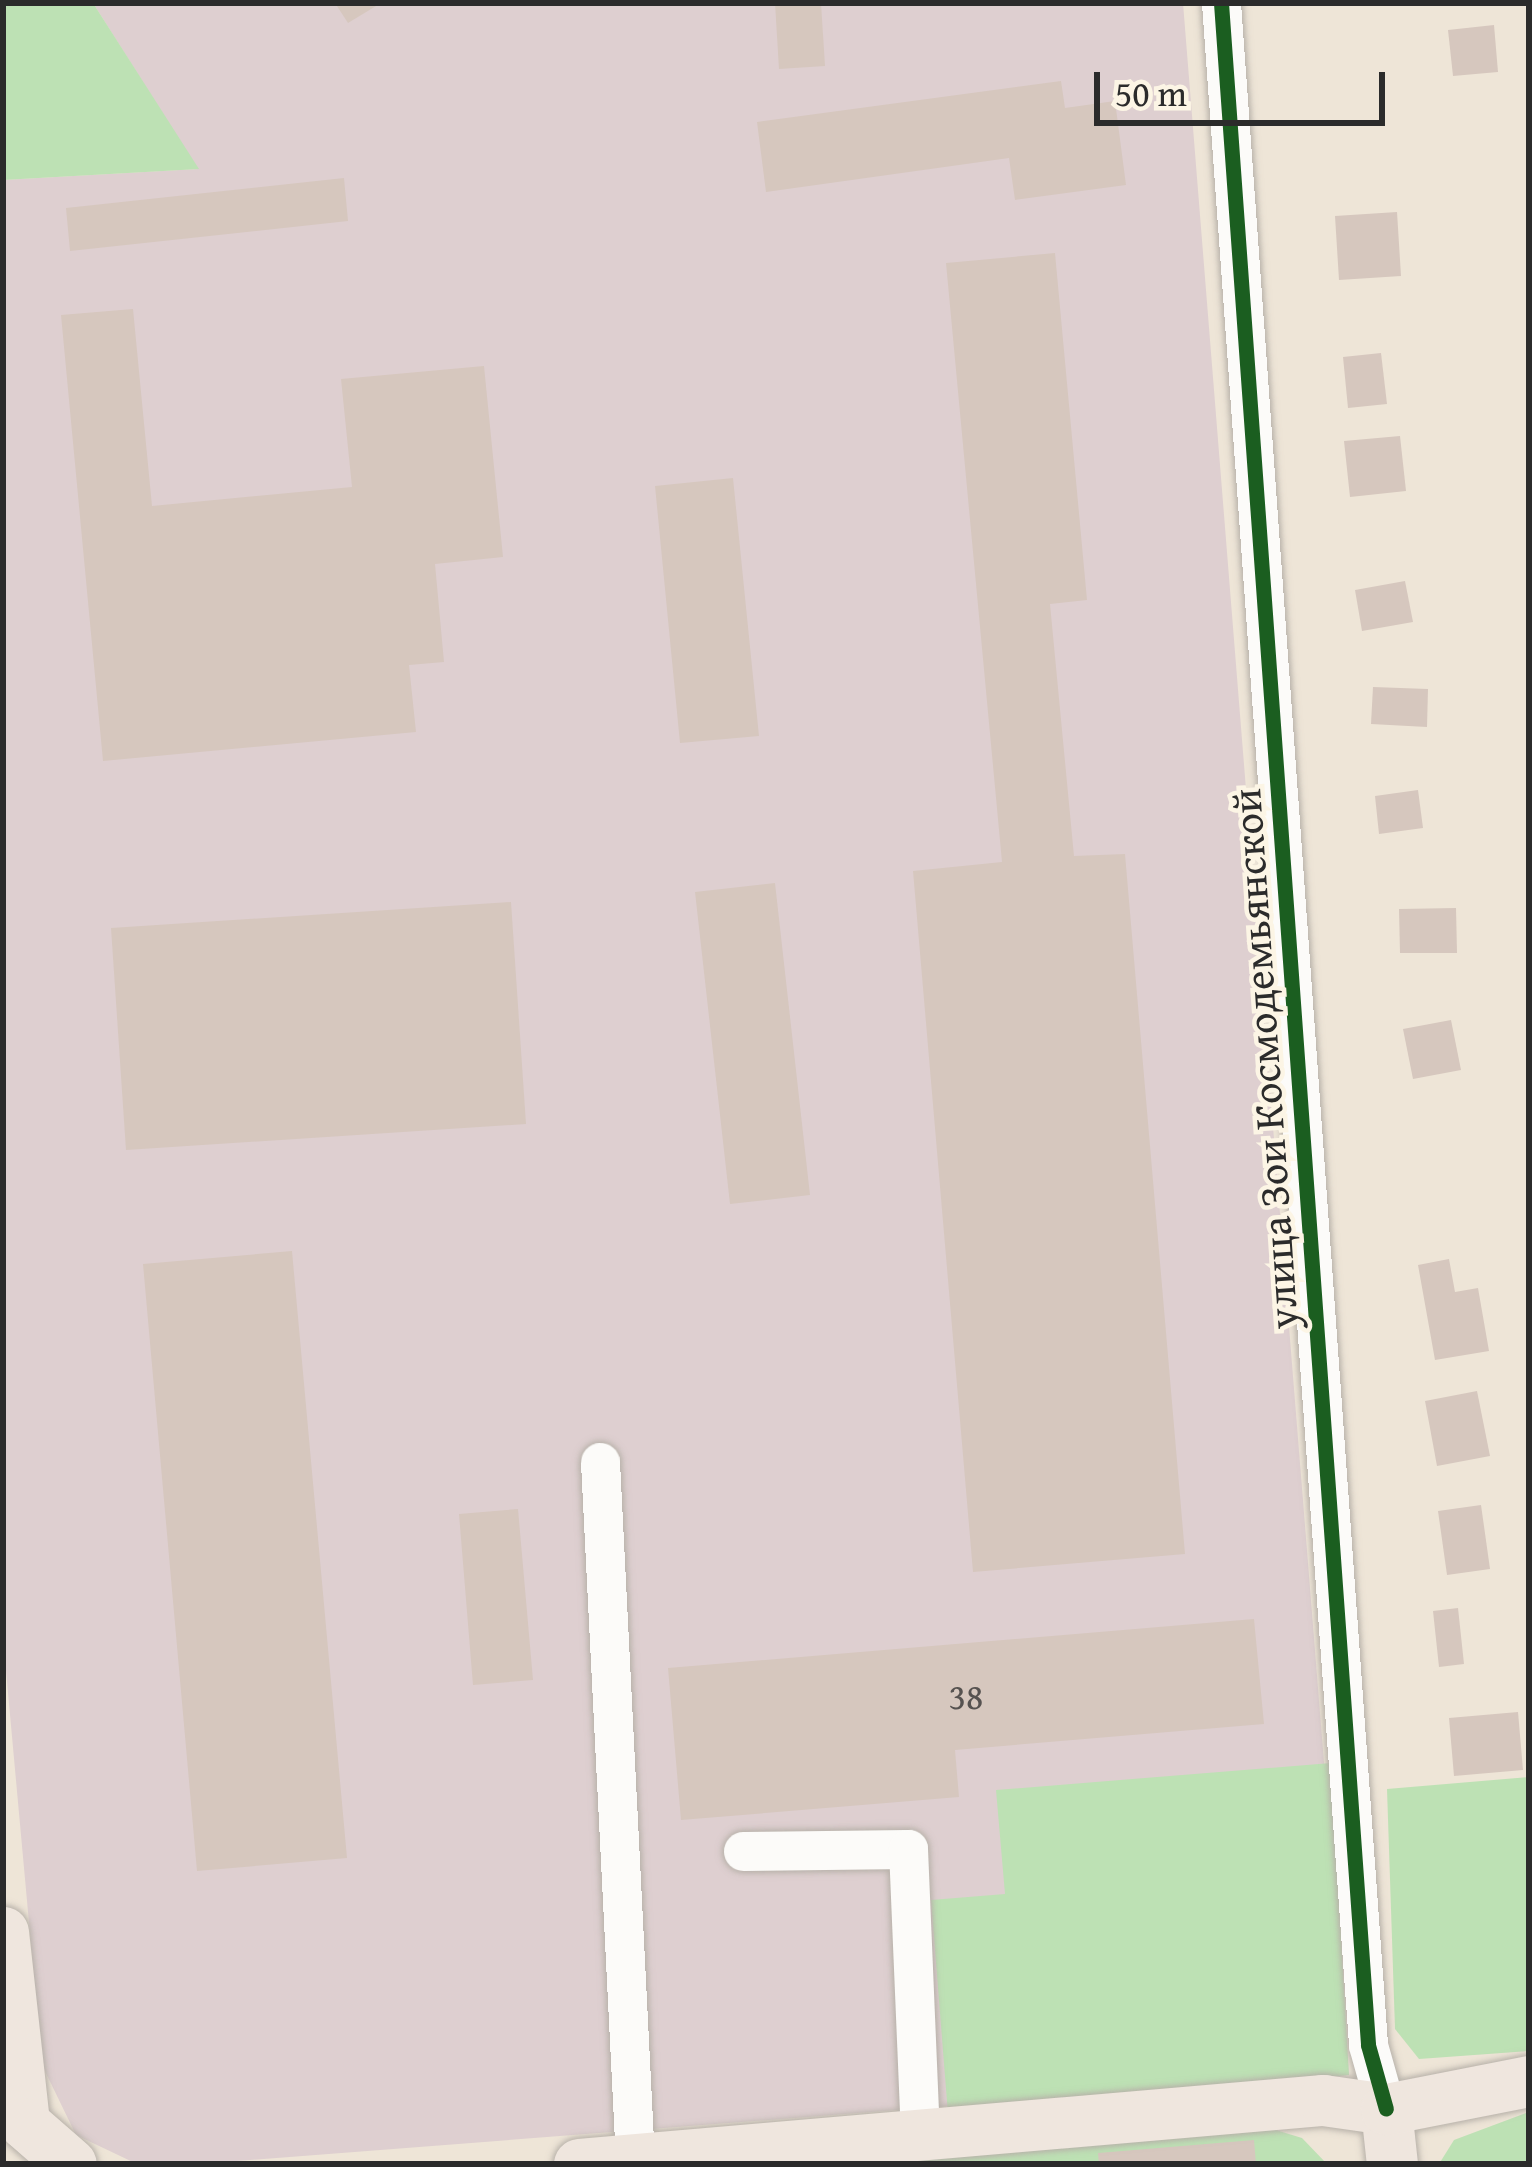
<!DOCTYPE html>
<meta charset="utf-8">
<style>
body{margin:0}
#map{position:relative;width:1532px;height:2167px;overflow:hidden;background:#eee5d7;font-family:"Gentium Book Plus",serif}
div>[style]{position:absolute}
.industrial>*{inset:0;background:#decfd0}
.green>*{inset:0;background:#bde1b4}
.building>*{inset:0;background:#d6c7be}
.roads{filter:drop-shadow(0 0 3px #b7b1a9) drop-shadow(0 0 3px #b7b1a9)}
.minor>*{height:39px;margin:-19.5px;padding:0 19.5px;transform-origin:19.5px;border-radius:19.5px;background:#fcfbf9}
.major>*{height:51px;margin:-25.5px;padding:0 25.5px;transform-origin:25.5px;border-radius:25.5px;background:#efe6de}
.cycleway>*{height:15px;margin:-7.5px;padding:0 7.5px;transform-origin:7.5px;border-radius:7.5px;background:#1b5e20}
span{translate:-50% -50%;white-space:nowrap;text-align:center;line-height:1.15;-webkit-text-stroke:9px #fcf5e5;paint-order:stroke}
.number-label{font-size:36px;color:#565250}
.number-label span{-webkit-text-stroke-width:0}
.street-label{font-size:42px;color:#2b2b2b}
.frame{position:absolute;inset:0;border:6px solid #2b2b2b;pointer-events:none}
.scale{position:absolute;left:1094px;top:72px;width:291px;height:54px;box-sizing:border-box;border:6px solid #2b2b2b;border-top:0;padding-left:15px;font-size:36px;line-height:42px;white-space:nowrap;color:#2b2b2b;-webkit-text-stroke:9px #fcf5e5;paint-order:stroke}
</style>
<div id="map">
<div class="industrial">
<i style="clip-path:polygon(93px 3px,1183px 3px,1349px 2075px,199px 2164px,137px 2164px,76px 2135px,42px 2065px,3px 1638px,3px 180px,198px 169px)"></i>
</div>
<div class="green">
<i style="clip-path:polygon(3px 3px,93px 3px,199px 169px,3px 180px)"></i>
<i style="clip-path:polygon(1331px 1763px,1349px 2075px,948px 2114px,931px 1900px,1005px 1894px,996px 1790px)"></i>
<i style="clip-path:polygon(1529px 1777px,1529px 2051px,1419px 2059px,1395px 2029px,1387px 1789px)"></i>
<i style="clip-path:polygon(1529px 2112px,1529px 2164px,1439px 2164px,1454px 2140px)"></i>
<i style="clip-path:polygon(1250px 2122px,1302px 2138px,1327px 2164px,804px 2164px)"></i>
</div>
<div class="building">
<i style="clip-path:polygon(335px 3px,381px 3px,348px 23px)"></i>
<i style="clip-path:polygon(775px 3px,821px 3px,825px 66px,779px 69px)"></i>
<i style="clip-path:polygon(1494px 25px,1498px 72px,1453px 76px,1448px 30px)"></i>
<i style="clip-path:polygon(1061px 81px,1065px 108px,1115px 101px,1126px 185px,1015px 200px,1009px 158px,766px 192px,757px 122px)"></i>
<i style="clip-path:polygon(344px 178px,348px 221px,70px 251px,66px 208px)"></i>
<i style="clip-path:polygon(1397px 212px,1401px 276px,1339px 280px,1335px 216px)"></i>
<i style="clip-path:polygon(1055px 253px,1087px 600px,1050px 604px,1074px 856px,1125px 854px,1185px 1554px,973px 1572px,913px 871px,1002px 862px,946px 263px)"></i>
<i style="clip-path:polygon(133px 309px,152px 506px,352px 487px,341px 379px,484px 366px,503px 557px,435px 564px,444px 662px,409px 665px,416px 732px,103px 761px,61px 315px)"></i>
<i style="clip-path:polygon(1381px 353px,1387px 404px,1348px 408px,1343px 357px)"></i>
<i style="clip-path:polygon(1400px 436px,1406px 491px,1350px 497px,1344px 441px)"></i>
<i style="clip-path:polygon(733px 478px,759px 736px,680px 743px,655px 486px)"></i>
<i style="clip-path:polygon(1405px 581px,1413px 622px,1362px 631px,1355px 590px)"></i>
<i style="clip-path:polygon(1373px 687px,1428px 689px,1427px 727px,1371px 724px)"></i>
<i style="clip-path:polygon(1418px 790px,1423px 828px,1379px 834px,1375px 796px)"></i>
<i style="clip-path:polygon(775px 883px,810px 1195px,730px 1204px,695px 892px)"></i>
<i style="clip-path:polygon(511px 902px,526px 1124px,126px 1150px,111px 928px)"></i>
<i style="clip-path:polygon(1456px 908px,1457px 953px,1400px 953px,1399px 909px)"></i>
<i style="clip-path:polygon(1451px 1020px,1461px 1070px,1413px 1079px,1403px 1029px)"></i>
<i style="clip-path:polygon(292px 1251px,347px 1858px,197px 1871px,143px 1264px)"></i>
<i style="clip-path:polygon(1449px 1259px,1455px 1292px,1478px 1288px,1489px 1351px,1435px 1360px,1418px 1265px)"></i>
<i style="clip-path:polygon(1477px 1391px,1490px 1456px,1437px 1466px,1425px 1401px)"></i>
<i style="clip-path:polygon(1481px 1505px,1490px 1569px,1447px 1575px,1438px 1511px)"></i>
<i style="clip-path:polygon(518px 1509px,533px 1680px,473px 1685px,459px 1514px)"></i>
<i style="clip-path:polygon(1458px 1608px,1464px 1664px,1439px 1667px,1433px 1611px)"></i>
<i style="clip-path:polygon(1254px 1619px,1264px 1724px,955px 1750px,959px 1797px,681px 1820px,668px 1668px)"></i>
<i style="clip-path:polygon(1518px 1712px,1523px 1770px,1454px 1776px,1449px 1718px)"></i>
<i style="clip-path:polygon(1254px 2140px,1256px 2164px,1099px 2164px,1098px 2153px)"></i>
</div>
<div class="roads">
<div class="minor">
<i style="left:1221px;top:3px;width:2047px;rotate:85.88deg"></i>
<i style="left:1368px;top:2045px;width:66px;rotate:74.3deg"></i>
<i style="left:600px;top:1462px;width:698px;rotate:87.13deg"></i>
<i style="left:743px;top:1851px;width:165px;rotate:-0.7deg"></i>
<i style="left:908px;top:1849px;width:286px;rotate:87.6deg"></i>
</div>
<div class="major">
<i style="left:3px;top:1932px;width:192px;rotate:83.7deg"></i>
<i style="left:24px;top:2123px;width:62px;rotate:41.1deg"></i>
<i style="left:1386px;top:2109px;width:55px;rotate:83.8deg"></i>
<i style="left:579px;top:2164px;width:747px;rotate:-4.92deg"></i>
<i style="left:1323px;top:2100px;width:64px;rotate:8.1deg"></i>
<i style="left:1386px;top:2109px;width:146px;rotate:-11.1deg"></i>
</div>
</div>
<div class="cycleway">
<i style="left:1221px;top:3px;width:2047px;rotate:85.88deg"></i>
<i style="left:1368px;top:2045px;width:66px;rotate:74.3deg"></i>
</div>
<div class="number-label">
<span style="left:966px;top:1696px">38</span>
</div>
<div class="street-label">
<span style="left:1264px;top:1059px;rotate:-94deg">улица Зои Космодемьянской</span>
</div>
<div class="frame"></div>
<div class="scale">50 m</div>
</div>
